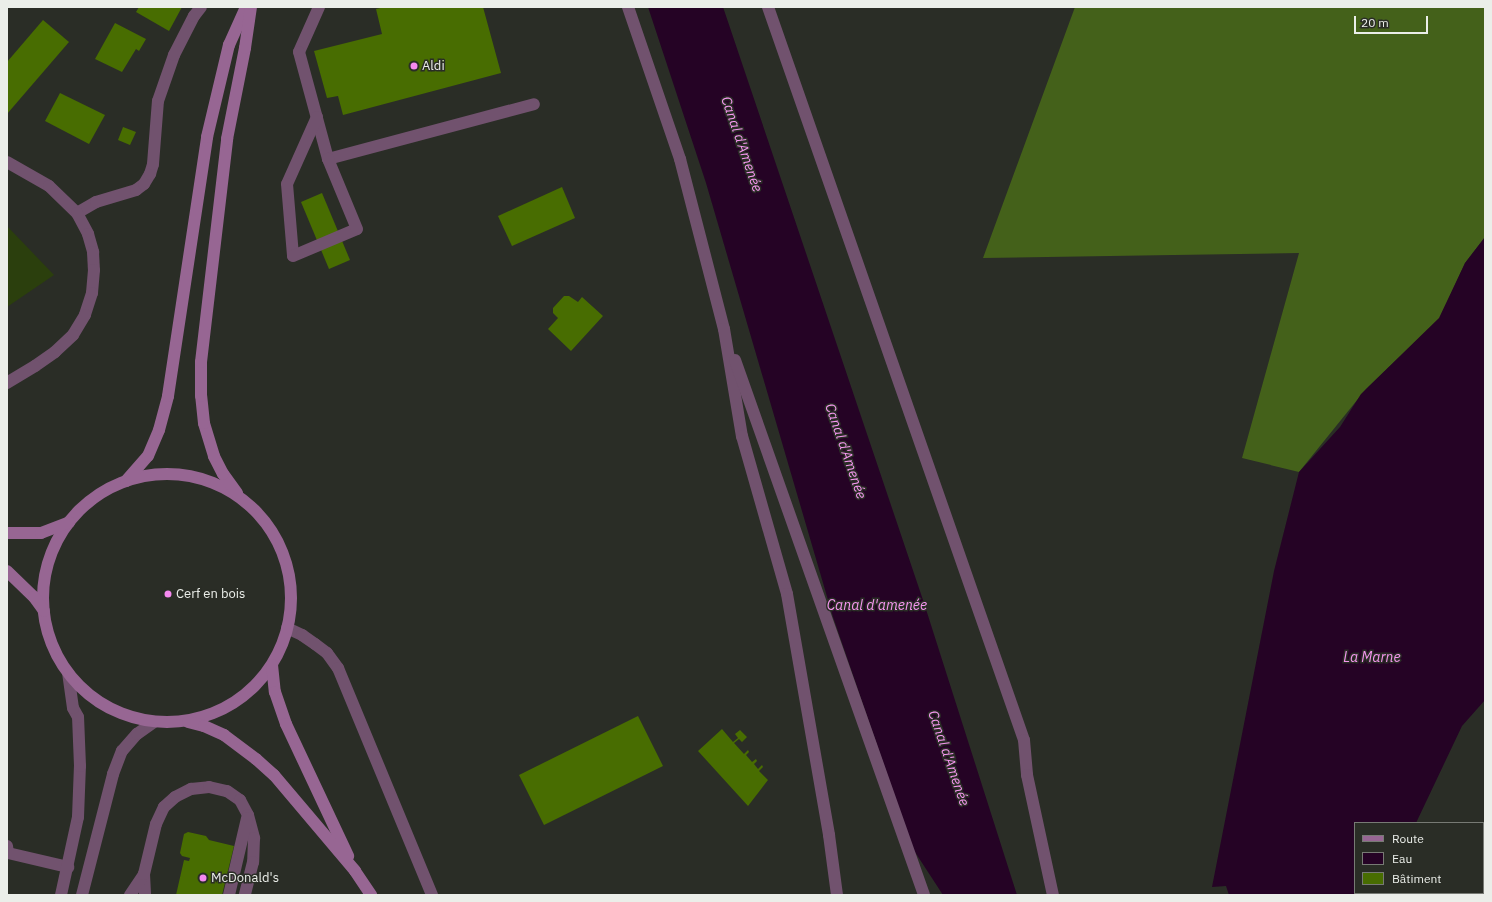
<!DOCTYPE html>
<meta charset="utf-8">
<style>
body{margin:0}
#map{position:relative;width:1492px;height:902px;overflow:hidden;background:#2a2d26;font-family:"IBM Plex Sans",sans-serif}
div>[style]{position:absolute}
.green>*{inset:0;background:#2b3f0d}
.forest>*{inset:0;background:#44611a}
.water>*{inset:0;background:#250325}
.building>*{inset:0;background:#486d01}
.service>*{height:12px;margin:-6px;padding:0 6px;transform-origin:6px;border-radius:6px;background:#71526e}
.minor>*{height:12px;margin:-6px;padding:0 6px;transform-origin:6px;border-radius:6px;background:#71526e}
.secondary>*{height:12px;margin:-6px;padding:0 6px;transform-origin:6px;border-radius:6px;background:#976693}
.secondary>.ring{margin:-6px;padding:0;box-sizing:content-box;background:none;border:12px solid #976693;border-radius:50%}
.dots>*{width:11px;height:11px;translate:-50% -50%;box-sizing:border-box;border:2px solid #2a2d26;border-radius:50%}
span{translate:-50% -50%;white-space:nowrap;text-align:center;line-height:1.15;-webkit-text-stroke:3px #2a2d26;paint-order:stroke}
.poi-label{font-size:13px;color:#ebeee9}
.left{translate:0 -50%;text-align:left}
.water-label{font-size:14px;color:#f696f0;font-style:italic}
.frame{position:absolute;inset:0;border:8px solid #ebeee9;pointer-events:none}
.legend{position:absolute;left:1354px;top:822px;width:130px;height:72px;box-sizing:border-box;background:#2a2d26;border:1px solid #777a74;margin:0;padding:5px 7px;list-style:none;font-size:12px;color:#ebeee9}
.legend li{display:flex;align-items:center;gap:8px;height:20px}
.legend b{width:20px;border:1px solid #777a74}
.scale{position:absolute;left:1354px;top:16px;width:74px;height:18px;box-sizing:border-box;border:2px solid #ebeee9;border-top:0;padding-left:5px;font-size:12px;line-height:14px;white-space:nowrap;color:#ebeee9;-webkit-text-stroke:3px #2a2d26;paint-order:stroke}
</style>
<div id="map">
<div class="green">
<i style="clip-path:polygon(7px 226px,54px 275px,7px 307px)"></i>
</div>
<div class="forest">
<i style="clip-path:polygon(1075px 7px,1485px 7px,1485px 237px,1465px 263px,1440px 318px,1366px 389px,1299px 472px,1242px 458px,1299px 253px,983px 258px)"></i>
</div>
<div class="water">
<i style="clip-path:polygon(648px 7px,723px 7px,924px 603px,1017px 895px,943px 895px,913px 849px,833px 617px,706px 183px)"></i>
<i style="clip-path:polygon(1485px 237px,1485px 700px,1462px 726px,1416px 823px,1355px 823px,1355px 893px,1397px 893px,1396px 895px,1229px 895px,1226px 886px,1212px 887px,1274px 571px,1299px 472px,1340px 427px,1361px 394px,1439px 318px,1465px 263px)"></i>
</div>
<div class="building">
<i style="clip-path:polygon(139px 7px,182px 7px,169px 31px,136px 12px)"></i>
<i style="clip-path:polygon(385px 7px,483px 7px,501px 73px,343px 115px,338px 96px,327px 98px,314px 51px,382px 34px,376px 9px)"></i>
<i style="clip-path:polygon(43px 20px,69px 42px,7px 114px,7px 62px)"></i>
<i style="clip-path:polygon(115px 23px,146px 39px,139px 51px,136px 49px,122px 72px,95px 59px)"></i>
<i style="clip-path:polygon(60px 93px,105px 115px,89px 144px,45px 121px)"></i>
<i style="clip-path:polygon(123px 127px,136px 132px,130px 145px,118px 140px)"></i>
<i style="clip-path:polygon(562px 187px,575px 218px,512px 246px,498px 216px)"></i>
<i style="clip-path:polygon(322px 193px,350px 260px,329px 269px,301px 202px)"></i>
<i style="clip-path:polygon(564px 296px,569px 296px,578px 302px,582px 297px,603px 316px,571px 351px,548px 329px,558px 318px,553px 313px,553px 308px)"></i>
<i style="clip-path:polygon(638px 716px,663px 766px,544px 825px,519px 775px)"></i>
<i style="clip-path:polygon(722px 729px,733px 742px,738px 738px,735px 734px,740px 730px,747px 737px,742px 742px,739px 739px,734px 743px,744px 754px,748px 750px,749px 752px,746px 755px,752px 762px,756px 759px,757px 761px,754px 764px,758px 769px,762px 765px,763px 767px,759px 771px,768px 780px,748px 806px,698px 751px)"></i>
<i style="clip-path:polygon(188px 832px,206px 836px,209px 840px,234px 846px,222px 895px,176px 895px,184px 860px,189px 861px,190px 858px,182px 856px,180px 853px,184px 834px)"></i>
</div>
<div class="service">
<i style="left:319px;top:7px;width:49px;rotate:114deg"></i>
<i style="left:299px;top:52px;width:111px;rotate:74.8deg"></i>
<i style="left:328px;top:159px;width:213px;rotate:-14.9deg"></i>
<i style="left:628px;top:7px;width:161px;rotate:71.1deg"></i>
<i style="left:680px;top:159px;width:176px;rotate:75.5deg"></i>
<i style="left:724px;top:329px;width:109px;rotate:80.5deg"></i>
<i style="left:742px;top:436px;width:164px;rotate:74.1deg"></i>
<i style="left:787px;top:594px;width:245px;rotate:80.1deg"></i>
<i style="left:829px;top:835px;width:61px;rotate:82.4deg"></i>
<i style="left:768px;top:7px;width:776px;rotate:70.75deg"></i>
<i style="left:1024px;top:740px;width:35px;rotate:85deg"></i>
<i style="left:1027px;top:775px;width:123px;rotate:77.8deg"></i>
<i style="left:317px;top:117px;width:73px;rotate:114.1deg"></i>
<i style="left:287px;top:184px;width:72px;rotate:85.2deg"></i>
<i style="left:293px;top:256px;width:69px;rotate:-22.9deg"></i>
<i style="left:357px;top:229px;width:76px;rotate:-112.5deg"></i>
<i style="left:77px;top:213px;width:22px;rotate:-30deg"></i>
<i style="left:96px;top:202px;width:42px;rotate:-16.7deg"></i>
<i style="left:136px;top:190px;width:10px;rotate:-37deg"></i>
<i style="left:144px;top:184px;width:12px;rotate:-59deg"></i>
<i style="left:150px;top:174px;width:10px;rotate:-73deg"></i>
<i style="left:153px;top:164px;width:63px;rotate:-85.5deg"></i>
<i style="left:158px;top:101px;width:49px;rotate:-70.8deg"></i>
<i style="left:174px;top:55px;width:44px;rotate:-62.9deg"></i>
<i style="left:194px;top:16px;width:11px;rotate:-52deg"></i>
<i style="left:735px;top:360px;width:567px;rotate:70.54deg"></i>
<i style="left:287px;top:628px;width:17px;rotate:25deg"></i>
<i style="left:302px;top:635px;width:16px;rotate:35deg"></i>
<i style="left:315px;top:644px;width:15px;rotate:37deg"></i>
<i style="left:327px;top:653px;width:19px;rotate:54deg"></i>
<i style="left:338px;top:668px;width:246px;rotate:67.5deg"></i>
<i style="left:7px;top:846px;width:7px;rotate:82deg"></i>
<i style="left:8px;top:853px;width:62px;rotate:13.1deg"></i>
<i style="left:144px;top:874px;width:21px;rotate:87deg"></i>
<i style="left:130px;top:895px;width:25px;rotate:-56deg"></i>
<i style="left:144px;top:874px;width:51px;rotate:-76.5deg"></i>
<i style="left:156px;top:824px;width:19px;rotate:-65deg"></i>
<i style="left:164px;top:807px;width:15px;rotate:-42deg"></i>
<i style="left:175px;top:797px;width:18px;rotate:-27deg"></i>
<i style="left:191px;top:789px;width:18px;rotate:-6deg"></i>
<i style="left:209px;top:787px;width:18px;rotate:13deg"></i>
<i style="left:227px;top:791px;width:16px;rotate:35deg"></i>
<i style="left:240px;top:800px;width:17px;rotate:62deg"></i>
<i style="left:248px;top:815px;width:24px;rotate:75deg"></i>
<i style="left:254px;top:838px;width:24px;rotate:92deg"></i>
<i style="left:253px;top:862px;width:34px;rotate:104deg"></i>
<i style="left:229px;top:895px;width:79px;rotate:-76.8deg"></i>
</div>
<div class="minor">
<i style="left:7px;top:162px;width:48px;rotate:29.7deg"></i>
<i style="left:49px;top:186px;width:39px;rotate:44deg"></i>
<i style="left:77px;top:213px;width:24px;rotate:62deg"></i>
<i style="left:88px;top:234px;width:19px;rotate:74deg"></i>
<i style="left:93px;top:252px;width:18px;rotate:87deg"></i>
<i style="left:94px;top:270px;width:23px;rotate:95deg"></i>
<i style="left:92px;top:293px;width:23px;rotate:108deg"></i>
<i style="left:85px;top:315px;width:23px;rotate:121deg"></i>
<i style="left:73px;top:335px;width:25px;rotate:137deg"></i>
<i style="left:55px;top:352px;width:24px;rotate:145deg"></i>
<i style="left:35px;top:366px;width:33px;rotate:149deg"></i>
<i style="left:61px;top:895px;width:80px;rotate:-77.7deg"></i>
<i style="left:78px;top:817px;width:51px;rotate:-87.8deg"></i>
<i style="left:80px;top:766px;width:49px;rotate:-92.3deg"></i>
<i style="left:78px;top:717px;width:10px;rotate:-119deg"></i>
<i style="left:73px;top:708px;width:35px;rotate:-98deg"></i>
<i style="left:82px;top:895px;width:125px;rotate:-75.6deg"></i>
<i style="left:113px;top:774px;width:25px;rotate:-69deg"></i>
<i style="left:122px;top:751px;width:23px;rotate:-49deg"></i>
<i style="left:137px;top:734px;width:21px;rotate:-35deg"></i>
</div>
<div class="secondary">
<i class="ring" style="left:43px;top:474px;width:236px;height:236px"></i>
<i style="left:126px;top:481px;width:33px;rotate:-49deg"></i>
<i style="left:148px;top:456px;width:28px;rotate:-67deg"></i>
<i style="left:159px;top:430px;width:35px;rotate:-75deg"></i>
<i style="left:168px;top:396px;width:262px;rotate:-81.4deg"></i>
<i style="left:207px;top:137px;width:95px;rotate:-76.6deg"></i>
<i style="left:229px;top:45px;width:42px;rotate:-65.9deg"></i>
<i style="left:237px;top:493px;width:24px;rotate:-126deg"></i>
<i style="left:223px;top:474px;width:20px;rotate:-117deg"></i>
<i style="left:214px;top:456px;width:34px;rotate:-107deg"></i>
<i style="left:204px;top:423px;width:27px;rotate:-96deg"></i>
<i style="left:201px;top:396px;width:34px;rotate:-90deg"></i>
<i style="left:201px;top:362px;width:225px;rotate:-83.3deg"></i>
<i style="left:227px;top:139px;width:93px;rotate:-78.8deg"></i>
<i style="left:245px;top:48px;width:41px;rotate:-81.7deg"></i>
<i style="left:7px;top:533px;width:34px"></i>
<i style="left:41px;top:533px;width:30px;rotate:-21deg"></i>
<i style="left:7px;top:571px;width:37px;rotate:44deg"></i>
<i style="left:34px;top:597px;width:17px;rotate:54deg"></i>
<i style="left:272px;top:665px;width:27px;rotate:84deg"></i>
<i style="left:275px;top:692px;width:34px;rotate:71deg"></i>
<i style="left:286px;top:724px;width:146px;rotate:64.8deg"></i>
<i style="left:188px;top:722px;width:16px;rotate:14deg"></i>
<i style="left:204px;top:726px;width:22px;rotate:24deg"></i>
<i style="left:224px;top:735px;width:40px;rotate:37deg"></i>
<i style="left:256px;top:759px;width:24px;rotate:42deg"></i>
<i style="left:274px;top:775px;width:126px;rotate:49.8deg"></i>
<i style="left:355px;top:871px;width:29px;rotate:56deg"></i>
</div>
<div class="dots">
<i style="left:414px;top:66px;background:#f589ef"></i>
<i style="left:168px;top:594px;background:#f589ef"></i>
<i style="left:203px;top:878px;background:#f589ef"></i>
</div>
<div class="poi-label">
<span class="left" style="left:422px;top:66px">Aldi</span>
<span class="left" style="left:176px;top:594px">Cerf en bois</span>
<span class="left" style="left:211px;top:878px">McDonald's</span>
</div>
<div class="water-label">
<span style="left:742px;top:144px;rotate:71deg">Canal d'Amenée</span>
<span style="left:846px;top:451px;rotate:71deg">Canal d'Amenée</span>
<span style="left:877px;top:605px">Canal d'amenée</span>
<span style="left:1372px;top:657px">La Marne</span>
<span style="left:949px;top:758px;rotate:71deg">Canal d'Amenée</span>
</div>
<div class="frame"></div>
<ul class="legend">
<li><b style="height:5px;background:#976693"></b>Route</li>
<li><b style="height:11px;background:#250325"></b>Eau</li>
<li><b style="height:11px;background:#486d01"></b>Bâtiment</li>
</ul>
<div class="scale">20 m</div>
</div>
